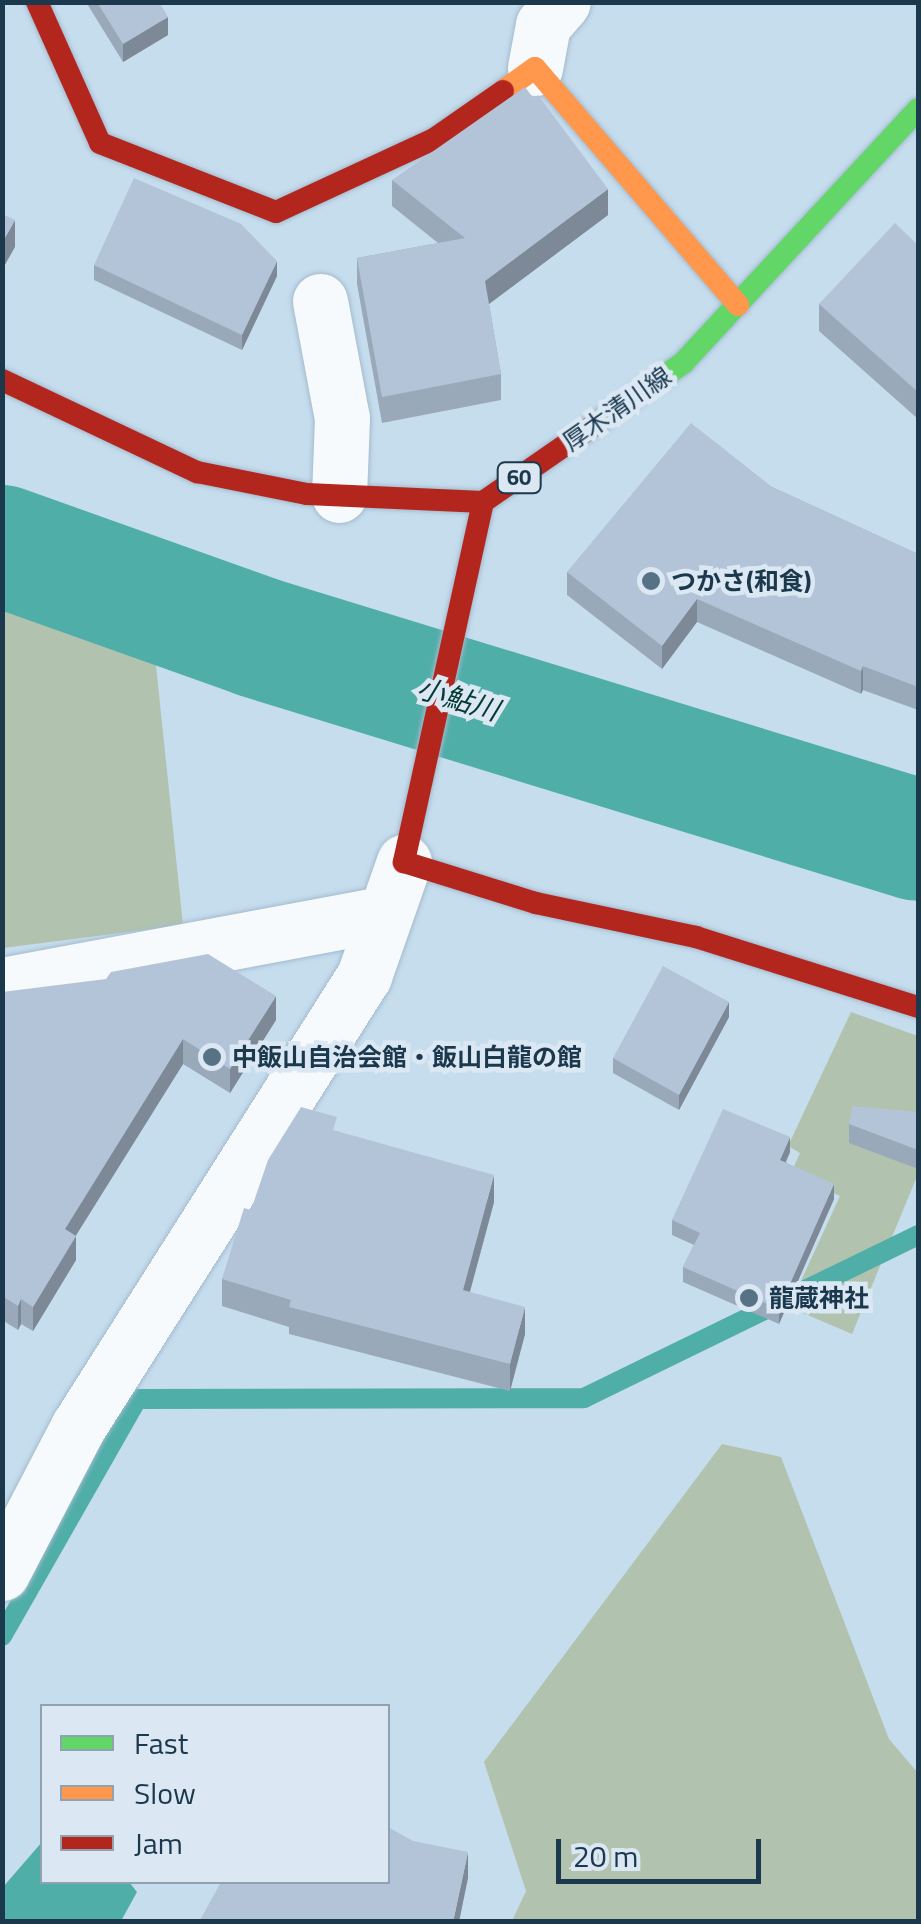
<!DOCTYPE html>
<meta charset="utf-8">
<style>
body{margin:0}
#map{position:relative;width:921px;height:1924px;overflow:hidden;background:#c6ddee;font-family:"Titillium Web","Noto Sans JP",sans-serif}
div>[style]{position:absolute}
.green>*{inset:0;background:#b1c3ae}
.water>*{inset:0;background:#50aea8}
.stream>*{height:20px;margin:-10px;padding:0 10px;transform-origin:10px;border-radius:10px;background:#50aea8}
.river>*{height:122px;margin:-61px;padding:0 61px;transform-origin:61px;border-radius:61px;background:#50aea8}
.roads{filter:drop-shadow(0 0 2px #a3bbcd) drop-shadow(0 0 2px #a3bbcd)}
.street>*{height:55px;margin:-27.5px;padding:0 27.5px;transform-origin:27.5px;border-radius:27.5px;background:#f6fafc}
.fast>*{height:22px;margin:-11px;padding:0 11px;transform-origin:11px;border-radius:11px;background:#63d668}
.slow>*{height:22px;margin:-11px;padding:0 11px;transform-origin:11px;border-radius:11px;background:#ff974d}
.jam>*{height:22px;margin:-11px;padding:0 11px;transform-origin:11px;border-radius:11px;background:#b3261e}
.wall>*{inset:0;background:#9aa9ba}
.shaded-wall>*{inset:0;background:#7d8997}
.building>*{inset:0;background:#b3c4d8}
.dots>*{width:28px;height:28px;translate:-50% -50%;box-sizing:border-box;border:5px solid #dbe8f3;border-radius:50%}
span{translate:-50% -50%;white-space:nowrap;text-align:center;line-height:1.15;-webkit-text-stroke:9px #dbe8f3;paint-order:stroke}
.shield-label span{padding:2px 8px;background:#dbe8f3;border:2px solid;border-radius:8px;-webkit-text-stroke-width:0}
.shield-label{font-size:22px;color:#1b384d;font-weight:700}
.street-label{font-size:25px;color:#1b384d}
.poi-label{font-size:25px;color:#1b384d;font-weight:700}
.left{translate:0 -50%;text-align:left}
.water-label{font-size:28px;color:#053b34;font-style:italic}
.frame{position:absolute;inset:0;border:5px solid #1b384d;pointer-events:none}
.legend{position:absolute;left:40px;top:1704px;width:350px;height:180px;box-sizing:border-box;background:#dbe8f3;border:2px solid #8ea2b1;margin:0;padding:12px 18px;list-style:none;font-size:30px;color:#1b384d}
.legend li{display:flex;align-items:center;gap:20px;height:50px}
.legend b{width:50px;border:2px solid #8ea2b1}
.scale{position:absolute;left:556px;top:1839px;width:205px;height:45px;box-sizing:border-box;border:5px solid #1b384d;border-top:0;padding-left:12px;font-size:30px;line-height:35px;white-space:nowrap;color:#1b384d;-webkit-text-stroke:8px #dbe8f3;paint-order:stroke}
</style>
<div id="map">
<div class="green">
<i style="clip-path:polygon(2px 559px,152px 627px,183px 925px,3px 948px)"></i>
<i style="clip-path:polygon(851px 1012px,918px 1036px,918px 1174px,852px 1334px,789px 1307px,840px 1196px,791px 1173px,800px 1153px,788px 1146px)"></i>
<i style="clip-path:polygon(722px 1444px,781px 1457px,889px 1739px,918px 1773px,918px 1921px,512px 1921px,526px 1891px,484px 1762px)"></i>
</div>
<div class="water">
<i style="clip-path:polygon(42px 1842px,42px 1882px,129px 1882px,137px 1892px,121px 1921px,3px 1921px,3px 1887px)"></i>
</div>
<div class="stream">
<i style="left:2px;top:1636px;width:273px;rotate:-60.3deg"></i>
<i style="left:137px;top:1399px;width:447px;rotate:-0.1deg"></i>
<i style="left:584px;top:1398px;width:372px;rotate:-26deg"></i>
</div>
<div class="river">
<i style="left:2px;top:546px;width:271px;rotate:19.6deg"></i>
<i style="left:257px;top:637px;width:691px;rotate:17.07deg"></i>
</div>
<div class="roads">
<div class="street">
<i style="left:535px;top:68px;width:44px;rotate:-79.5deg"></i>
<i style="left:543px;top:25px;width:30px;rotate:-49deg"></i>
<i style="left:320px;top:301px;width:119px;rotate:79.4deg"></i>
<i style="left:342px;top:418px;width:77px;rotate:92.2deg"></i>
<i style="left:2px;top:985px;width:390px;rotate:-10.6deg"></i>
<i style="left:2px;top:1573px;width:165px;rotate:-62.5deg"></i>
<i style="left:78px;top:1427px;width:534px;rotate:-57.62deg"></i>
<i style="left:364px;top:976px;width:121px;rotate:-70.7deg"></i>
</div>
<div class="fast">
<i style="left:597px;top:423px;width:105px;rotate:-34.9deg"></i>
<i style="left:683px;top:363px;width:346px;rotate:-47.2deg"></i>
</div>
<div class="slow">
<i style="left:503px;top:91px;width:39px;rotate:-36deg"></i>
<i style="left:535px;top:68px;width:312px;rotate:49.4deg"></i>
</div>
<div class="jam">
<i style="left:37px;top:2px;width:154px;rotate:65.9deg"></i>
<i style="left:100px;top:143px;width:189px;rotate:21.4deg"></i>
<i style="left:276px;top:212px;width:174px;rotate:-24.8deg"></i>
<i style="left:434px;top:139px;width:84px;rotate:-34.8deg"></i>
<i style="left:2px;top:380px;width:216px;rotate:25.3deg"></i>
<i style="left:197px;top:472px;width:112px;rotate:11.3deg"></i>
<i style="left:307px;top:494px;width:176px;rotate:2.6deg"></i>
<i style="left:483px;top:502px;width:139px;rotate:-34.7deg"></i>
<i style="left:483px;top:502px;width:369px;rotate:102.4deg"></i>
<i style="left:404px;top:862px;width:138px;rotate:17.3deg"></i>
<i style="left:536px;top:903px;width:164px;rotate:12deg"></i>
<i style="left:696px;top:937px;width:233px;rotate:17.5deg"></i>
</div>
</div>
<div class="wall">
<i style="clip-path:polygon(86px 2px,159px 2px,168px 35px,123px 62px)"></i>
<i style="clip-path:polygon(392px 180px,608px 215px,489px 304px,501px 374px,501px 400px,382px 423px,357px 284px,357px 258px,438px 243px,392px 206px)"></i>
<i style="clip-path:polygon(918px 245px,918px 419px,819px 331px,819px 304px)"></i>
<i style="clip-path:polygon(94px 265px,277px 276px,242px 350px,94px 280px)"></i>
<i style="clip-path:polygon(772px 487px,918px 554px,918px 710px,863px 690px,861px 694px,697px 622px,662px 669px,567px 595px,567px 572px)"></i>
<i style="clip-path:polygon(2px 992px,276px 1020px,230px 1093px,183px 1064px,76px 1235px,76px 1260px,33px 1331px,21px 1324px,18px 1330px,2px 1320px)"></i>
<i style="clip-path:polygon(729px 1017px,679px 1110px,613px 1073px,613px 1058px)"></i>
<i style="clip-path:polygon(918px 1112px,918px 1169px,849px 1143px,849px 1124px)"></i>
<i style="clip-path:polygon(337px 1131px,494px 1202px,470px 1292px,525px 1334px,510px 1391px,289px 1334px,289px 1327px,222px 1306px,222px 1279px,251px 1210px)"></i>
<i style="clip-path:polygon(790px 1152px,786px 1162px,834px 1199px,779px 1324px,683px 1282px,683px 1267px,694px 1245px,672px 1235px,672px 1220px)"></i>
</div>
<div class="shaded-wall">
<i style="clip-path:polygon(168px 17px,168px 35px,123px 62px,123px 44px)"></i>
<i style="clip-path:polygon(608px 189px,608px 215px,485px 307px,485px 281px)"></i>
<i style="clip-path:polygon(15px 220px,15px 247px,2px 270px,2px 243px)"></i>
<i style="clip-path:polygon(277px 261px,277px 276px,242px 350px,242px 335px)"></i>
<i style="clip-path:polygon(697px 599px,697px 622px,662px 669px,662px 646px)"></i>
<i style="clip-path:polygon(863px 666px,863px 690px,861px 694px,861px 671px)"></i>
<i style="clip-path:polygon(276px 996px,276px 1020px,230px 1093px,230px 1069px)"></i>
<i style="clip-path:polygon(729px 1002px,729px 1017px,679px 1110px,679px 1095px)"></i>
<i style="clip-path:polygon(183px 1039px,183px 1064px,65px 1253px,65px 1229px)"></i>
<i style="clip-path:polygon(790px 1137px,790px 1152px,780px 1175px,780px 1160px)"></i>
<i style="clip-path:polygon(494px 1175px,494px 1202px,463px 1317px,463px 1290px)"></i>
<i style="clip-path:polygon(834px 1184px,834px 1199px,779px 1324px,779px 1309px)"></i>
<i style="clip-path:polygon(76px 1236px,76px 1260px,33px 1331px,33px 1307px)"></i>
<i style="clip-path:polygon(21px 1299px,21px 1324px,18px 1330px,18px 1306px)"></i>
<i style="clip-path:polygon(525px 1307px,525px 1334px,510px 1391px,510px 1364px)"></i>
<i style="clip-path:polygon(468px 1852px,468px 1878px,459px 1922px,453px 1922px)"></i>
</div>
<div class="building">
<i style="clip-path:polygon(97px 2px,159px 2px,168px 17px,123px 44px)"></i>
<i style="clip-path:polygon(525px 87px,534px 99px,538px 95px,608px 189px,485px 281px,501px 374px,382px 397px,357px 258px,465px 238px,392px 180px)"></i>
<i style="clip-path:polygon(134px 178px,241px 224px,277px 261px,242px 335px,94px 265px)"></i>
<i style="clip-path:polygon(2px 214px,15px 220px,2px 243px)"></i>
<i style="clip-path:polygon(895px 223px,918px 245px,918px 392px,819px 304px)"></i>
<i style="clip-path:polygon(691px 423px,772px 487px,918px 554px,918px 687px,863px 666px,861px 671px,697px 599px,662px 646px,567px 572px)"></i>
<i style="clip-path:polygon(208px 954px,276px 996px,230px 1069px,183px 1039px,65px 1229px,76px 1236px,33px 1307px,21px 1299px,18px 1306px,2px 1296px,2px 992px,106px 979px,111px 972px)"></i>
<i style="clip-path:polygon(663px 966px,729px 1002px,679px 1095px,613px 1058px)"></i>
<i style="clip-path:polygon(853px 1106px,918px 1112px,918px 1150px,849px 1124px)"></i>
<i style="clip-path:polygon(301px 1107px,337px 1117px,333px 1130px,494px 1175px,463px 1290px,525px 1307px,510px 1364px,289px 1307px,291px 1300px,222px 1279px,244px 1208px,251px 1210px,268px 1160px)"></i>
<i style="clip-path:polygon(723px 1109px,790px 1137px,780px 1160px,834px 1184px,779px 1309px,683px 1267px,700px 1233px,672px 1220px)"></i>
<i style="clip-path:polygon(388px 1827px,413px 1841px,468px 1852px,453px 1922px,199px 1922px,221px 1882px,388px 1882px)"></i>
</div>
<div class="dots">
<i style="left:651px;top:581px;background:#577285"></i>
<i style="left:212px;top:1057px;background:#577285"></i>
<i style="left:749px;top:1298px;background:#577285"></i>
</div>
<div class="shield-label">
<span style="left:519px;top:478px">60</span>
</div>
<div class="street-label">
<span style="left:617px;top:409px;rotate:-35deg">厚木清川線</span>
</div>
<div class="poi-label">
<span class="left" style="left:671px;top:581px">つかさ(和食)</span>
<span class="left" style="left:232px;top:1057px">中飯山自治会館・飯山白龍の館</span>
<span class="left" style="left:769px;top:1298px">龍蔵神社</span>
</div>
<div class="water-label">
<span style="left:458px;top:699px;rotate:17deg">小鮎川</span>
</div>
<div class="frame"></div>
<ul class="legend">
<li><b style="height:12px;background:#63d668"></b>Fast</li>
<li><b style="height:12px;background:#ff974d"></b>Slow</li>
<li><b style="height:12px;background:#b3261e"></b>Jam</li>
</ul>
<div class="scale">20 m</div>
</div>
